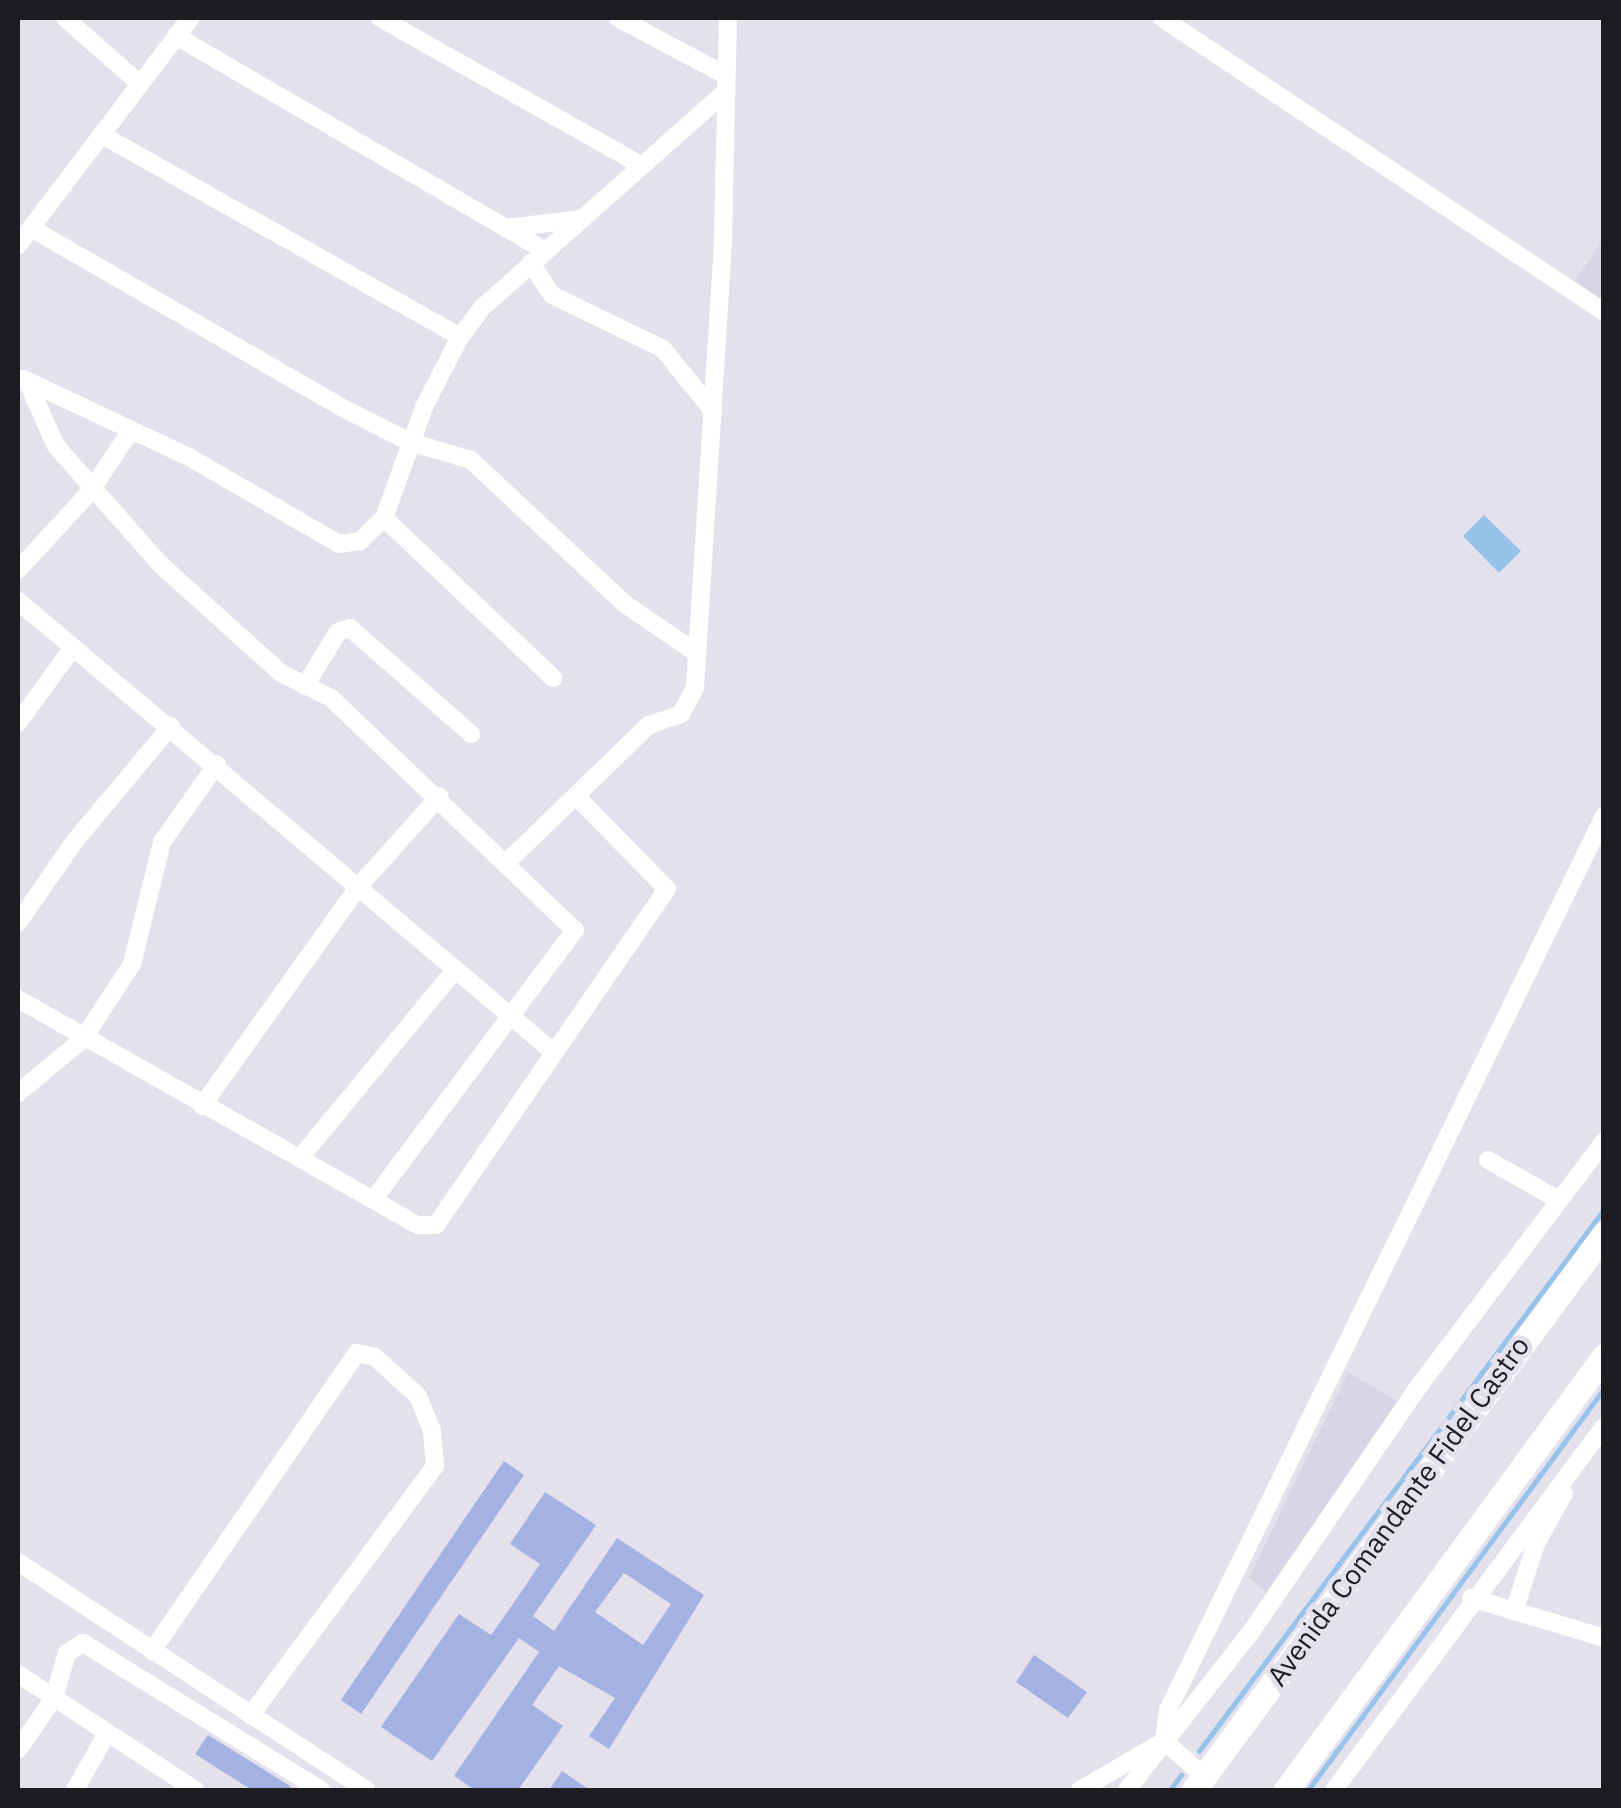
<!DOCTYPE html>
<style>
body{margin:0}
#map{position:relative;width:1621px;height:1808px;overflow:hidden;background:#e4e1ec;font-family:"IBM Plex Sans",sans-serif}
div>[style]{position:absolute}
.built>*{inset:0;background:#dad5e6}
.water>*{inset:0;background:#97c3eb}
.stream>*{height:5px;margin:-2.5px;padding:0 2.5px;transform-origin:2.5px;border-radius:2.5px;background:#97c3eb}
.building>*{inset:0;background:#a3b1e3}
.minor>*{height:18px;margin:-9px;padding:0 9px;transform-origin:9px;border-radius:9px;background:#fff}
.highway>*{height:25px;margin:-12.5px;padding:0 12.5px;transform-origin:12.5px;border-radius:12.5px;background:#fff}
span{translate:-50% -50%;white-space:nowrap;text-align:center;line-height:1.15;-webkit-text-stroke:10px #e4e1ec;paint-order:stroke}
.street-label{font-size:28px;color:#1d1c20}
.frame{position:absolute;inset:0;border:20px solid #1d1c20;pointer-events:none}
</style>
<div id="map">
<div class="built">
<i style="clip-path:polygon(1603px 240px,1603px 306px,1572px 285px)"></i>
<i style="clip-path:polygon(1348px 1372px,1398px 1401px,1266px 1592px,1249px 1578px)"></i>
</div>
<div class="water">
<i style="clip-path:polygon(1484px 515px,1521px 551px,1499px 573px,1463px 536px)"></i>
</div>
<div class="stream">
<i style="left:1199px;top:1751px;width:677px;rotate:-53.23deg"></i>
<i style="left:1170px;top:1790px;width:19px;rotate:-54deg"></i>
<i style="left:1308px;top:1790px;width:499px;rotate:-53.6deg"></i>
</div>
<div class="building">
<i style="clip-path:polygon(504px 1461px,524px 1475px,361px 1714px,341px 1700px)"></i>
<i style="clip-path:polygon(evenodd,545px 1492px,596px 1525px,533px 1616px,554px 1631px,617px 1538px,704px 1595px,609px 1749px,589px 1736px,615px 1698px,559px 1666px,532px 1705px,563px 1726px,518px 1790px,475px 1790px,454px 1776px,539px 1652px,519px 1638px,432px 1761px,381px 1727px,459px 1614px,491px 1635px,513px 1604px,540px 1564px,510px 1544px,545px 1492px,624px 1573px,671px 1604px,643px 1645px,595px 1612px,624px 1573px)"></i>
<i style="clip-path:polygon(1034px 1655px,1087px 1692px,1068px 1718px,1016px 1682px)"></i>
<i style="clip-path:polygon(208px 1735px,290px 1786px,292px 1790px,252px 1790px,195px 1754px)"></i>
<i style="clip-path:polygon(562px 1771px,590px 1790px,549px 1790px)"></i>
</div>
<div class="minor">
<i style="left:65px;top:18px;width:100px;rotate:41.3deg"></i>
<i style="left:380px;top:18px;width:300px;rotate:29.4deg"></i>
<i style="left:618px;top:18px;width:121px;rotate:28deg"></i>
<i style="left:1162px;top:18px;width:531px;rotate:33.63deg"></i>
<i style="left:176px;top:36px;width:428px;rotate:30.2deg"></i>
<i style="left:102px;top:135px;width:411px;rotate:29.4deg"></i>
<i style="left:31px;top:228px;width:354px;rotate:30deg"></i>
<i style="left:337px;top:405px;width:82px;rotate:26.9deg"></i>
<i style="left:410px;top:442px;width:64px;rotate:16.4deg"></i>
<i style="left:471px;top:460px;width:211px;rotate:43.1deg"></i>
<i style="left:625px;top:604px;width:88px;rotate:34.4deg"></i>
<i style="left:507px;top:228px;width:75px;rotate:-6.9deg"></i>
<i style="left:18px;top:245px;width:285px;rotate:-52.8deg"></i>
<i style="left:531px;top:263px;width:38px;rotate:57deg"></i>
<i style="left:552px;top:295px;width:123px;rotate:25.9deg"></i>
<i style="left:663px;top:349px;width:80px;rotate:51.1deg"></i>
<i style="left:23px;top:379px;width:183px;rotate:25.2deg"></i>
<i style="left:189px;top:457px;width:173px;rotate:30.1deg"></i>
<i style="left:339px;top:544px;width:21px;rotate:-8deg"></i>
<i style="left:360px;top:541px;width:33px;rotate:-44deg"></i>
<i style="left:384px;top:518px;width:120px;rotate:-70.1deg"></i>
<i style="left:425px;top:405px;width:76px;rotate:-62.8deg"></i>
<i style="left:460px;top:337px;width:38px;rotate:-53deg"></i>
<i style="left:483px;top:307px;width:322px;rotate:-41.6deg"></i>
<i style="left:27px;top:381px;width:71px;rotate:66deg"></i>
<i style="left:56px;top:446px;width:159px;rotate:48.6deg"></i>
<i style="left:161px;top:565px;width:161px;rotate:42deg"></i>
<i style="left:281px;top:673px;width:56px;rotate:26.6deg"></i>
<i style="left:331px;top:698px;width:337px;rotate:43.6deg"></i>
<i style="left:575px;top:930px;width:337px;rotate:126.8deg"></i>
<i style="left:384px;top:518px;width:233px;rotate:43.4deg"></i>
<i style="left:18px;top:570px;width:106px;rotate:-47.3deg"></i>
<i style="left:90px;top:492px;width:74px;rotate:-56.5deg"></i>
<i style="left:18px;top:601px;width:697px;rotate:40.11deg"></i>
<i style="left:305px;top:686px;width:63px;rotate:-58.6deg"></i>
<i style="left:338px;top:632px;width:13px;rotate:-18deg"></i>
<i style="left:350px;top:628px;width:161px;rotate:41.2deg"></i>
<i style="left:18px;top:723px;width:90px;rotate:-54deg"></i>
<i style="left:508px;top:861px;width:196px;rotate:-44deg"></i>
<i style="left:649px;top:725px;width:34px;rotate:-19deg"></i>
<i style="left:681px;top:714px;width:30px;rotate:-62deg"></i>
<i style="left:695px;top:688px;width:452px;rotate:-86.4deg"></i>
<i style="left:723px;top:237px;width:219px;rotate:-88.7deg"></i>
<i style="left:18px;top:923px;width:98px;rotate:-55.3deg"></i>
<i style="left:74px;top:842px;width:151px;rotate:-50.1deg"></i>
<i style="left:18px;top:999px;width:459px;rotate:29.5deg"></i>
<i style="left:418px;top:1225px;width:18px"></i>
<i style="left:436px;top:1225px;width:408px;rotate:-55.5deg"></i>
<i style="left:667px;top:889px;width:130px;rotate:-134.4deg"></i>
<i style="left:18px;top:1093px;width:85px;rotate:-39.7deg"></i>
<i style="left:83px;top:1039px;width:90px;rotate:-56.8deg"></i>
<i style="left:132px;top:964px;width:126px;rotate:-76.2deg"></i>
<i style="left:162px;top:842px;width:95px;rotate:-54.8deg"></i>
<i style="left:202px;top:1106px;width:269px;rotate:-54.5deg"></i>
<i style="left:358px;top:887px;width:122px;rotate:-48deg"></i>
<i style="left:300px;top:1158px;width:242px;rotate:-50.5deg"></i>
<i style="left:1488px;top:1160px;width:79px;rotate:29.5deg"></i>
<i style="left:18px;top:1562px;width:416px;rotate:33.2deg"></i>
<i style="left:1471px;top:1598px;width:139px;rotate:16.7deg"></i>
<i style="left:1514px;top:1611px;width:71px;rotate:-71.8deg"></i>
<i style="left:1536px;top:1544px;width:58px;rotate:-61.2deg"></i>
<i style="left:152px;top:1651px;width:362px;rotate:-55.5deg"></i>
<i style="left:357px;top:1353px;width:18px;rotate:13deg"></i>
<i style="left:375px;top:1357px;width:58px;rotate:42.2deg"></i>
<i style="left:418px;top:1396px;width:38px;rotate:68deg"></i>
<i style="left:432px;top:1431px;width:35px;rotate:85deg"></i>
<i style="left:435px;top:1466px;width:310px;rotate:126.5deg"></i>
<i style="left:18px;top:1674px;width:212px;rotate:33.2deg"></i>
<i style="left:1164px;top:1741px;width:31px;rotate:-83deg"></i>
<i style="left:1168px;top:1710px;width:995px;rotate:-64deg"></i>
<i style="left:1164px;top:1741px;width:53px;rotate:41.2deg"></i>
<i style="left:18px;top:1750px;width:63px;rotate:-55.3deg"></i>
<i style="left:54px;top:1698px;width:47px;rotate:-73.9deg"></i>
<i style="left:67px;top:1653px;width:19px;rotate:-32deg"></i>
<i style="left:83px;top:1643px;width:280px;rotate:31.7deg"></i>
<i style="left:75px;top:1790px;width:65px;rotate:-60.7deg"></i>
<i style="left:1080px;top:1790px;width:91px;rotate:-30.2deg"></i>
<i style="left:1127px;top:1790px;width:201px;rotate:-51.9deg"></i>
<i style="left:1251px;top:1632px;width:293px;rotate:-55.7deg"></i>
<i style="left:1416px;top:1390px;width:312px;rotate:-52.9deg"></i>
<i style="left:1334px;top:1790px;width:452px;rotate:-53.4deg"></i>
</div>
<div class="highway">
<i style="left:1194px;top:1790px;width:691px;rotate:-53.59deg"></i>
<i style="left:1286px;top:1790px;width:538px;rotate:-53.77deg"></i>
</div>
<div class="street-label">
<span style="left:1398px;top:1511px;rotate:-54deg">Avenida Comandante Fidel Castro</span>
</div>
<div class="frame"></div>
</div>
